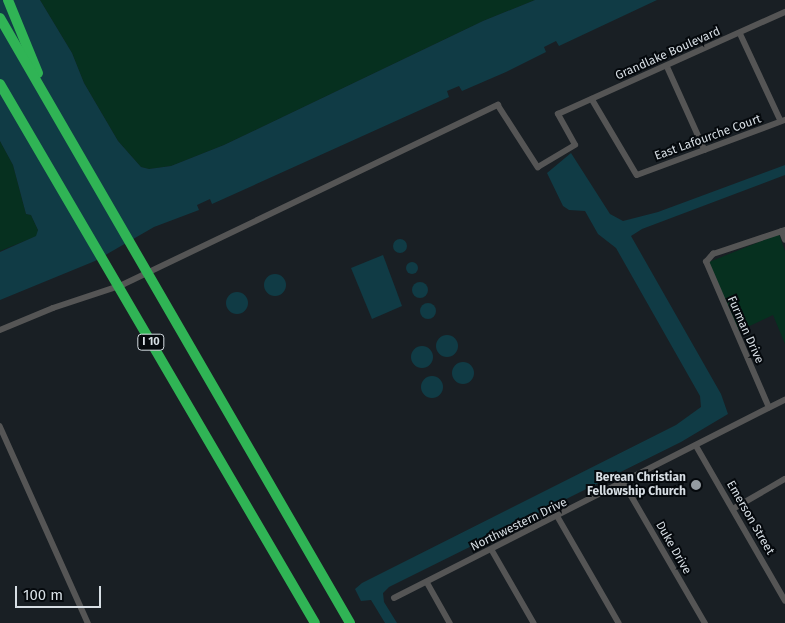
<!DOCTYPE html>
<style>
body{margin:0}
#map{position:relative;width:785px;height:623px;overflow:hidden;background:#191f24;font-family:"Fira Sans",sans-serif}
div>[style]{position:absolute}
.green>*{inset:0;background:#06301f}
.water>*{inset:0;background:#103b45}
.round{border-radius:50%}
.street>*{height:5.5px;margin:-2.75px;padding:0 2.75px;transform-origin:2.75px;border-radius:2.75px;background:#555}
.fast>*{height:10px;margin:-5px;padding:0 5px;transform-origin:5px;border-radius:5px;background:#30b455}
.dots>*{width:14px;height:14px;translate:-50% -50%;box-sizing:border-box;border:2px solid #05090d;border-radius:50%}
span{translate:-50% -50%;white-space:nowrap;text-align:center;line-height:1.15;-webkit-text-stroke:4px #05090d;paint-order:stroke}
.shield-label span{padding:1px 4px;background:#05090d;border:1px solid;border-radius:4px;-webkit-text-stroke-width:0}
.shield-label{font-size:11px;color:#d7dee4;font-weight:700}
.street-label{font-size:12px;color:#d7dee4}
.poi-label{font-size:12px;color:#d7dee4;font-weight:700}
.right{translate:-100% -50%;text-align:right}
.scale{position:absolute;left:15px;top:586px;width:86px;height:22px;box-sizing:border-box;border:2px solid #d7dee4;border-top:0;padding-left:6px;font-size:15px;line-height:18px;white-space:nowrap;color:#d7dee4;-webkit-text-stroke:4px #05090d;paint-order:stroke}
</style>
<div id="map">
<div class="green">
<i style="clip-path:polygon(40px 0,535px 0,483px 21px,224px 145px,171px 166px,149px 169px,141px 167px,118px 141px,84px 83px,72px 53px)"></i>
<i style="clip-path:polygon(0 141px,13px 165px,26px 214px,31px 215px,38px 230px,37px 236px,0 251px)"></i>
<i style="clip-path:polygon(779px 234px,785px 251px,785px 344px,773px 315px,739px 331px,709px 262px)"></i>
</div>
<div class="water">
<i style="clip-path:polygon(0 0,40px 0,72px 53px,84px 83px,118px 141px,141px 167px,149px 169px,171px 166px,224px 145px,483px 21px,535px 0,657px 0,559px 46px,556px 41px,544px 47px,546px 52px,506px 72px,462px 91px,459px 86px,447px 91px,449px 97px,212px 204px,210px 199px,197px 205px,199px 210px,154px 227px,95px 261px,0 300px,0 252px,36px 236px,38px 230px,31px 215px,26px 214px,13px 165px,0 141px)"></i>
<i style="clip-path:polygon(571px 153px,610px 214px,623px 221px,658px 212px,785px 165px,785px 175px,642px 229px,631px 236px,721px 394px,728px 414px,681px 442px,389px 587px,383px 593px,384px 602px,397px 623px,385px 623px,371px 600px,361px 601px,355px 589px,362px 583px,676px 425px,701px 407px,700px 396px,616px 248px,598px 234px,585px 211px,569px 210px,563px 206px,547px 173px)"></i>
<i class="round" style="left:393px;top:239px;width:14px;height:14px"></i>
<i style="clip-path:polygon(383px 255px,402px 306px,372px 319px,351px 268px)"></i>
<i class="round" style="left:406px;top:262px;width:12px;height:12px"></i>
<i class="round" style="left:264px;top:274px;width:22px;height:22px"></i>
<i class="round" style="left:412px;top:282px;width:16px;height:16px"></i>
<i class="round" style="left:226px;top:292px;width:22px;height:22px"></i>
<i class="round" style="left:420px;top:303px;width:16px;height:16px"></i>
<i class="round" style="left:436px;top:335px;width:22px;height:22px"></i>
<i class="round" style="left:411px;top:346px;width:22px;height:22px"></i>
<i class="round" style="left:452px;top:362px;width:22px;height:22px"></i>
<i class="round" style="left:421px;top:376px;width:22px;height:22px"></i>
</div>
<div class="street">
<i style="left:740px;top:33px;width:97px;rotate:65deg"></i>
<i style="left:667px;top:66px;width:92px;rotate:65.7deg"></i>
<i style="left:592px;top:99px;width:88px;rotate:59.4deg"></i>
<i style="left:637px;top:175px;width:158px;rotate:-20.4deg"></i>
<i style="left:782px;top:231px;width:9px;rotate:69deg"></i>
<i style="left:0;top:330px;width:57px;rotate:-22.5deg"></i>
<i style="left:53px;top:308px;width:73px;rotate:-18.4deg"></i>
<i style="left:122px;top:285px;width:417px;rotate:-25.6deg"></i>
<i style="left:498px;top:105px;width:74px;rotate:57.2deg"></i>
<i style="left:538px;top:167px;width:43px;rotate:-30.7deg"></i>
<i style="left:575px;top:145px;width:35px;rotate:-119deg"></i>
<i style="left:558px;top:114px;width:249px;rotate:-24.2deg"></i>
<i style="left:769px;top:408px;width:159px;rotate:-113.3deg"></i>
<i style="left:706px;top:262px;width:11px;rotate:-49deg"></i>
<i style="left:713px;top:254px;width:76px;rotate:-18.4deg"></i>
<i style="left:0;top:426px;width:216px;rotate:65.9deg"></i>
<i style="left:697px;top:447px;width:177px;rotate:60.1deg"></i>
<i style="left:624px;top:483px;width:162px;rotate:59.9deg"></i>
<i style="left:733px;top:509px;width:60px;rotate:-30deg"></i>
<i style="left:558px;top:517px;width:122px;rotate:60.1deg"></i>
<i style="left:492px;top:550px;width:84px;rotate:60.1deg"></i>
<i style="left:427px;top:582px;width:47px;rotate:60.7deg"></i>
<i style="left:394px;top:598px;width:438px;rotate:-26.9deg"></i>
</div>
<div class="fast">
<i style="left:8px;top:0;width:79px;rotate:67.7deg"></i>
<i style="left:0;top:18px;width:699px;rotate:59.95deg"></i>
<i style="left:0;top:84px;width:624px;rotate:59.7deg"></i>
</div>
<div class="dots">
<i style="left:696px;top:485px;background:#949ba1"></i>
</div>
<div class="shield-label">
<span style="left:151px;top:342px">I 10</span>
</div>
<div class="street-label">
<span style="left:668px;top:54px;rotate:-24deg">Grandlake Boulevard</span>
<span style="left:708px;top:138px;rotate:-20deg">East Lafourche Court</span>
<span style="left:745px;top:330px;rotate:66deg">Furman Drive</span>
<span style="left:750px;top:518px;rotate:60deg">Emerson Street</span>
<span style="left:519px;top:525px;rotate:-26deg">Northwestern Drive</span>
<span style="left:673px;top:548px;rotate:60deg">Duke Drive</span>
</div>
<div class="poi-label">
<span class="right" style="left:686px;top:485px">Berean Christian<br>Fellowship Church</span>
</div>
<div class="scale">100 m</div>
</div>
